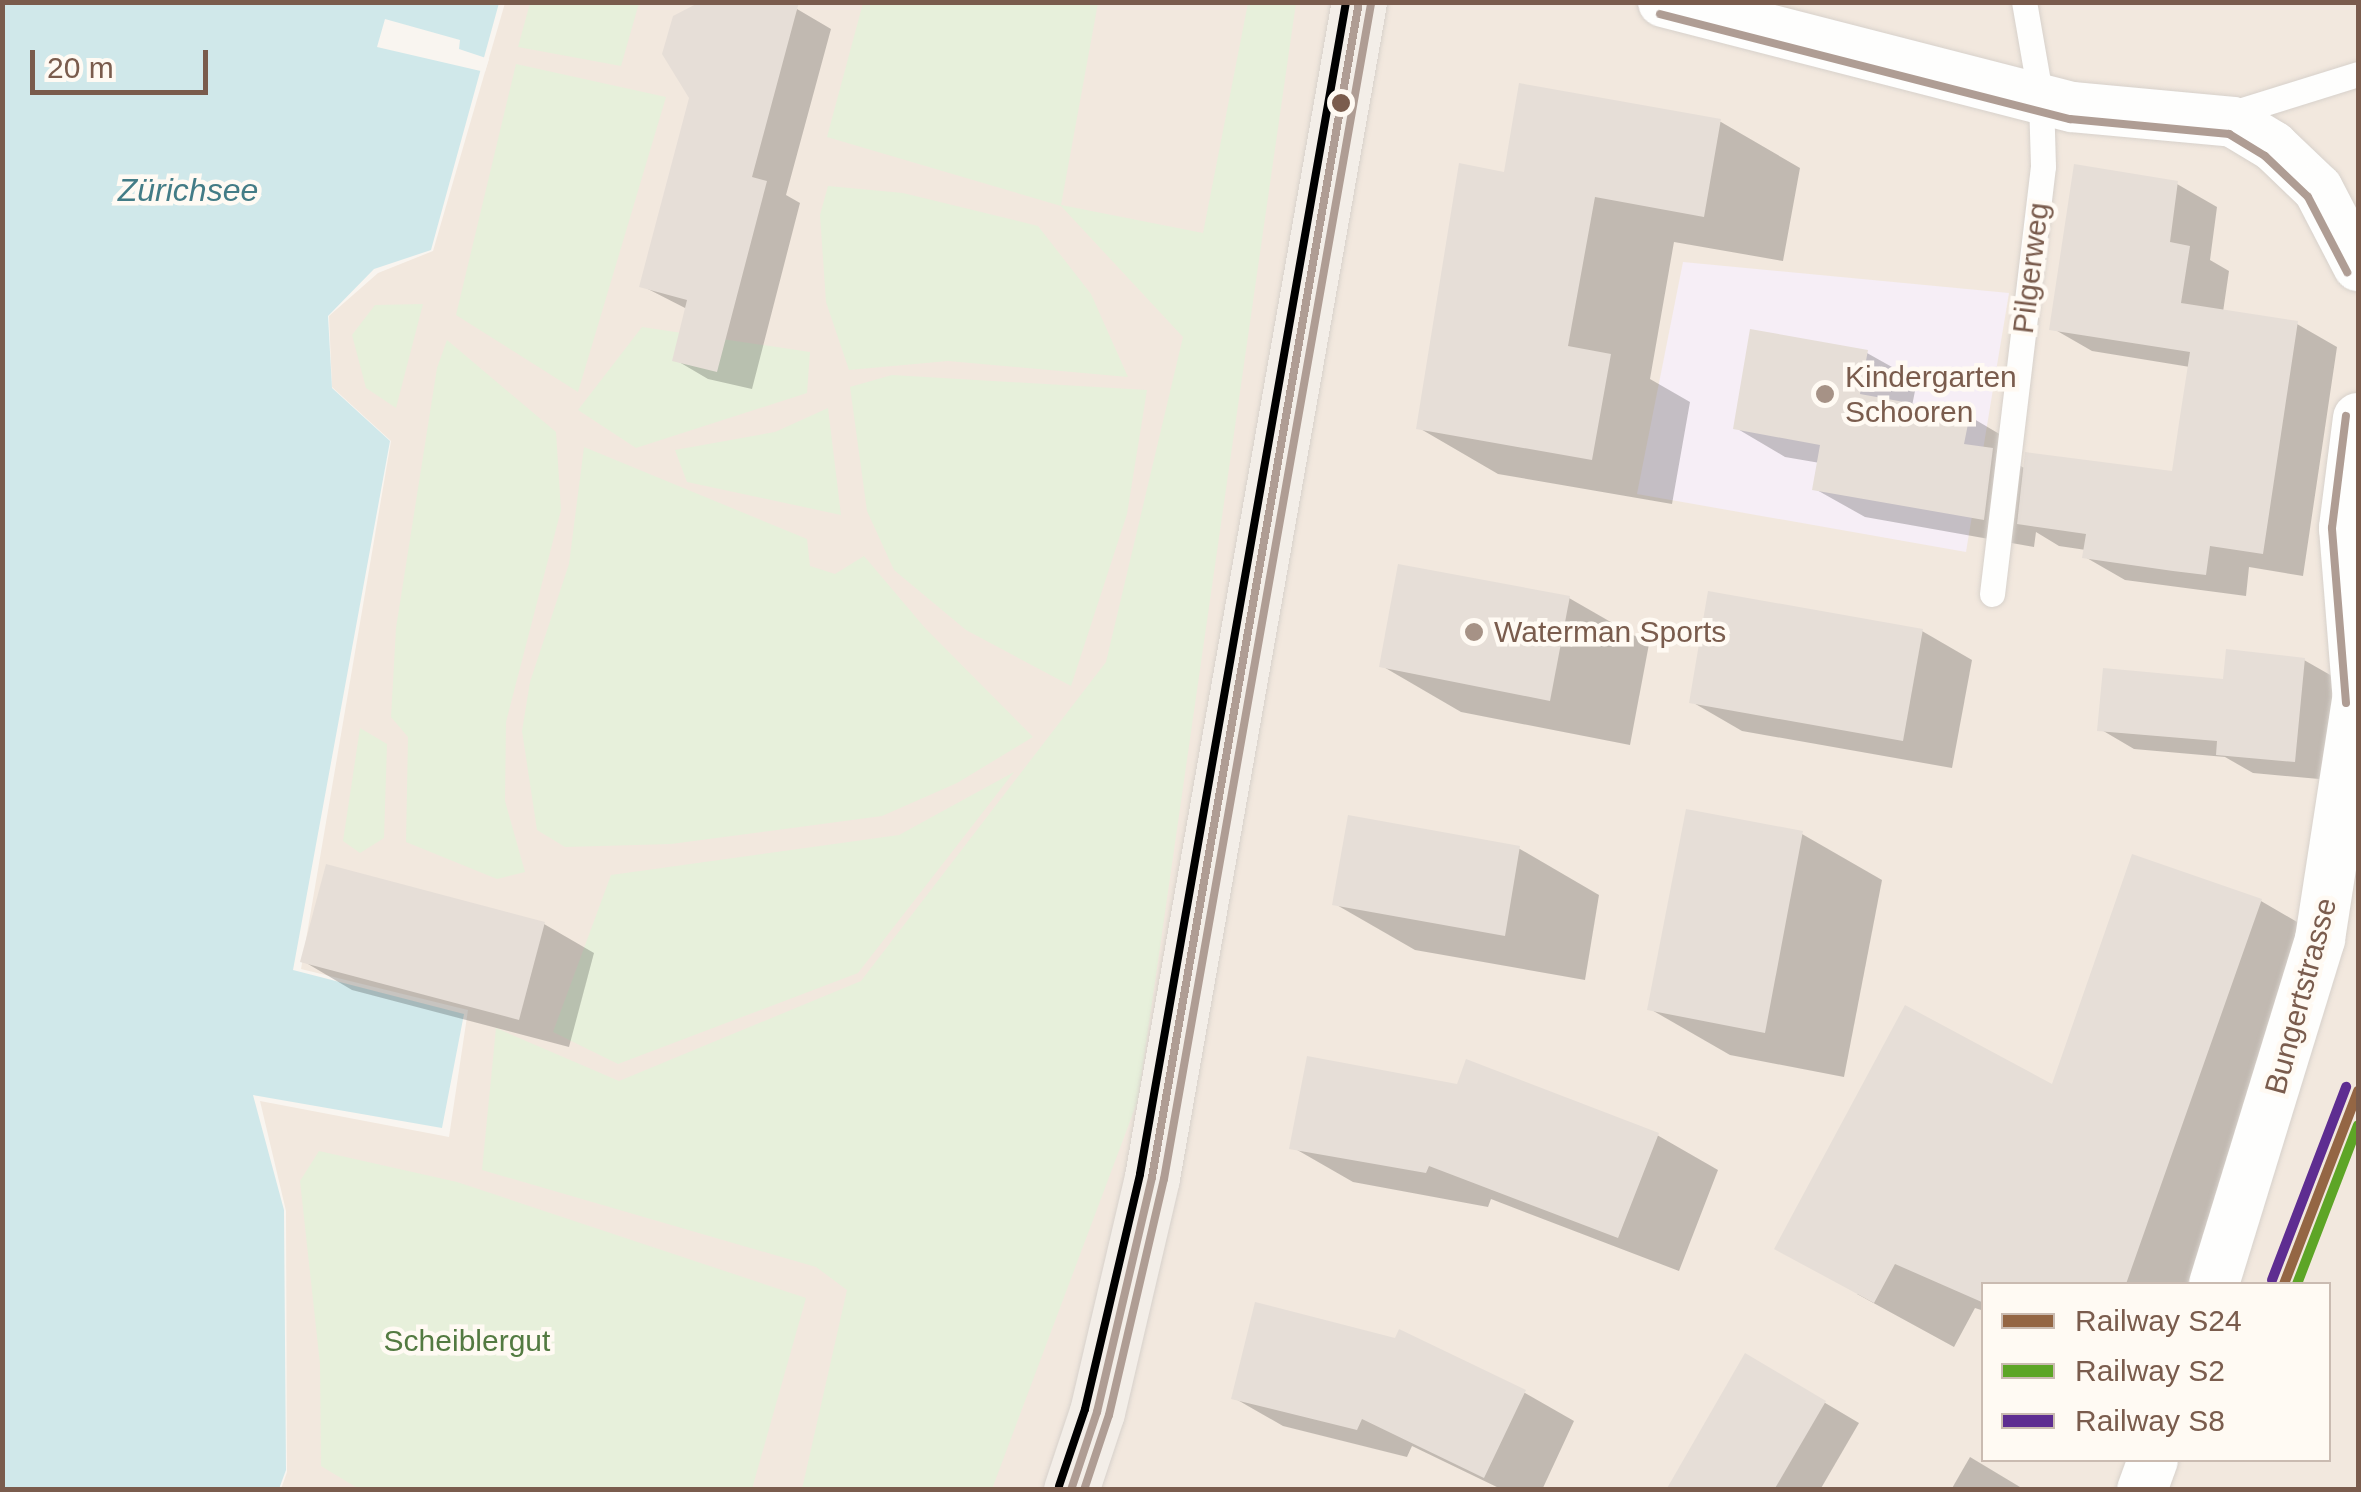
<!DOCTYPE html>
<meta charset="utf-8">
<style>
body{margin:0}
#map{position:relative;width:2361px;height:1492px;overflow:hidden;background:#f9f5f0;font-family:Arial,sans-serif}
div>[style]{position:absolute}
.residential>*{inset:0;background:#f2e8de}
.education>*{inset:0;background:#f6eef6}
.green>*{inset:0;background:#e7f0db}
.water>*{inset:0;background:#d0e8ea}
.pier>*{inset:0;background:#f9f5f0}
.shadow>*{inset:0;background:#0003}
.building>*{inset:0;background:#e6ded7}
.roads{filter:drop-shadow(0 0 2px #d7d1cb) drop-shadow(0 0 2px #d7d1cb)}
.lane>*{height:25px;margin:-12.5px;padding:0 12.5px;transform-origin:12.5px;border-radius:12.5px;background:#fefefd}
.street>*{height:50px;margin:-25px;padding:0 25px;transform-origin:25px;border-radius:25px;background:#fefefd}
.primary>*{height:55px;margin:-27.5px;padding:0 27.5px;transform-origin:27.5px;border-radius:27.5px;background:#f3eee8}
.bus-1>*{height:8px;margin:-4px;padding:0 4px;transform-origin:4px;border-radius:4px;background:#af9d94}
.bus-2>*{height:8px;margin:-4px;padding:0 4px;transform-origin:4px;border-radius:4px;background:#af9d94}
.bus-3>*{height:8px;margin:-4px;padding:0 4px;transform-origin:4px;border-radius:4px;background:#000}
.rail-1>*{height:10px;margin:-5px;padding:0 5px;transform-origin:5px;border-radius:5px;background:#946644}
.rail-2>*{height:10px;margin:-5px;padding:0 5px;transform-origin:5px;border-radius:5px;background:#5da526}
.rail-3>*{height:10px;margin:-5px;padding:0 5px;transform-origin:5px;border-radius:5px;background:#5e2d91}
.dots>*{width:28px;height:28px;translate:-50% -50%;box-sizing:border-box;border:5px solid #fffaf3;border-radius:50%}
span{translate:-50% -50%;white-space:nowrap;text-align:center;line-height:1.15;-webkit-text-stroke:9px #fffaf3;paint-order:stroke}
.street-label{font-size:30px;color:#7a5c4d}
.poi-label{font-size:30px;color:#7a5c4d}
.left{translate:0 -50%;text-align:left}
.park-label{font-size:30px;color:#537a41}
.water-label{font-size:32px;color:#437c86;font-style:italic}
.frame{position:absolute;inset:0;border:5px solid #7a5c4d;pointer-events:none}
.legend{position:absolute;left:1981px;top:1282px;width:350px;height:180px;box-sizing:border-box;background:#fffaf3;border:2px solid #cabbb1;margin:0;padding:12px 18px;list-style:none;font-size:30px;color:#7a5c4d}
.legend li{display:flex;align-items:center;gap:20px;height:50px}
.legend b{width:50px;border:2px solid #cabbb1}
.scale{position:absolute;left:30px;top:50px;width:178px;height:45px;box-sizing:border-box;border:5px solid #7a5c4d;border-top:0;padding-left:12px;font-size:30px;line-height:35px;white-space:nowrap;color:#7a5c4d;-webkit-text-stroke:8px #fffaf3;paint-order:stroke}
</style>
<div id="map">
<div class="residential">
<i style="clip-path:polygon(evenodd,505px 3px,2358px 3px,2358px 1489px,281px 1489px,287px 1472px,286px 1211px,260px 1101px,449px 1137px,468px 1010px,301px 969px,391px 441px,332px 387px,329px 316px,378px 273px,433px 251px,505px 3px,1984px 1284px,2328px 1284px,2328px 1460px,1984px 1460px,1984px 1284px)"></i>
</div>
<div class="education">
<i style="clip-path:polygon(1683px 262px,2009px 293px,1966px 552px,1637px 494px)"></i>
</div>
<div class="green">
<i style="clip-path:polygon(530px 3px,639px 3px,621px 66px,518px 47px)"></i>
<i style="clip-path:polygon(863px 3px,1098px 3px,1061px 205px,1203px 233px,1248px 3px,1296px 3px,1138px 1100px,992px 1489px,802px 1489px,847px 1290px,816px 1267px,482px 1170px,496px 1028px,619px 1081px,861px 981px,1106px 662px,1183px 337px,1061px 206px,827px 137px)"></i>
<i style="clip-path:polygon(516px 64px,666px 97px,578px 392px,456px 315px)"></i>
<i style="clip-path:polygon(828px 186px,903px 193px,1038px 226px,1091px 294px,1128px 377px,948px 361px,849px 370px,826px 302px,820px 215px)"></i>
<i style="clip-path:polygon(423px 304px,396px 408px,366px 388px,352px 335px,375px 305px)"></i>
<i style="clip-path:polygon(642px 327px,810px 352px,807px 393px,636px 448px,578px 410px)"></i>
<i style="clip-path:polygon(447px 340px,556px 432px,561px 510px,506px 722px,505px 801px,525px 872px,497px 879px,406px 842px,408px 737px,391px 717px,396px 628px,437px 368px)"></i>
<i style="clip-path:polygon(892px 375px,1147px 390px,1127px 514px,1071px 686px,966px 630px,894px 570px,867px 511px,850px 387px)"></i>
<i style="clip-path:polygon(828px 408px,841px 515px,687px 482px,675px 450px,775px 432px)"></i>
<i style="clip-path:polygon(584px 447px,807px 539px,810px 566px,835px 574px,864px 556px,925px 628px,1033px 737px,957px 783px,882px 816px,671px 844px,565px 847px,537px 830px,522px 731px,530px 682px,569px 564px)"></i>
<i style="clip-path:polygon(360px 728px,387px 744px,384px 838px,360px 853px,343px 841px)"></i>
<i style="clip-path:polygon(1014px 772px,858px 973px,618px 1064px,553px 1032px,611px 875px,899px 835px)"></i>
<i style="clip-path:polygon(319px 1151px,457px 1182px,806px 1298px,752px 1489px,359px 1489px,321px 1466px,320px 1364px,300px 1181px)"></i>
</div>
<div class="water">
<i style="clip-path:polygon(3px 3px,499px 3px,431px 250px,374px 269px,328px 316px,332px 388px,390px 441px,293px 970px,464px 1014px,442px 1128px,253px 1095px,284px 1210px,286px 1470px,279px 1489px,3px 1490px)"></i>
</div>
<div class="pier">
<i style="clip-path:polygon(385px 19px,460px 40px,459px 49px,489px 59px,485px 72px,377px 47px)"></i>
</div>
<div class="shadow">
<i style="clip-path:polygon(797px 9px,831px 29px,786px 195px,800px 203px,752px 389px,708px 379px,674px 359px,687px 309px,642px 286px)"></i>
<i style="clip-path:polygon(1521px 86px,1721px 122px,1800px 168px,1783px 261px,1674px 242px,1650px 379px,1690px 402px,1672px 504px,1498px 474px,1419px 428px,1506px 174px)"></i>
<i style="clip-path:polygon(2177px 184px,2217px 207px,2210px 260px,2229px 271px,2223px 312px,2297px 324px,2337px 347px,2303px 576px,2249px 567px,2246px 596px,2125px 580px,2085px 557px,2086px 550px,2059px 546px,2036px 532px,2034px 547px,1865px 517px,1815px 489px,1820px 463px,1785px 457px,1736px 428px,1867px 353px,1917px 381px,1912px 406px,1969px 416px,2018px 445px,2015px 463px,2026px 469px,2174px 474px,2190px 367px,2092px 351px,2052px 328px)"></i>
<i style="clip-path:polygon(1569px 598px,1649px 644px,1630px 745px,1461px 712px,1382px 666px)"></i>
<i style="clip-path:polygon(1922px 631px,1972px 660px,1952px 768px,1742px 731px,1692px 702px)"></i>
<i style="clip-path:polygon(2304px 660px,2339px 680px,2330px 780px,2253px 773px,2225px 757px,2134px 749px,2100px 729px,2226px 681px)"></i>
<i style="clip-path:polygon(1350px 818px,1520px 849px,1599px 895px,1585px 980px,1415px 950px,1335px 904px)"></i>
<i style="clip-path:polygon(1802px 834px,1882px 880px,1844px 1077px,1730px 1055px,1650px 1009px)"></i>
<i style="clip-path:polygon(2261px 901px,2340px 947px,2224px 1284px,1984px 1284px,1984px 1311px,1975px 1308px,1954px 1347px,1857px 1294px,2053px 1088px)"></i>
<i style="clip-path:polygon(544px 924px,594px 953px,569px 1047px,352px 990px,303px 961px)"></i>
<i style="clip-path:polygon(1657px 1135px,1718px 1170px,1679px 1271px,1491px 1199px,1488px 1207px,1353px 1182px,1292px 1147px)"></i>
<i style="clip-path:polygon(1746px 1356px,1859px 1423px,1820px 1490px,1672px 1490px)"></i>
<i style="clip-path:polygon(1525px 1393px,1574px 1421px,1542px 1490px,1503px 1490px,1412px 1446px,1407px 1457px,1283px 1426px,1234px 1398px)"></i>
<i style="clip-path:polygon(1970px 1457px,2025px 1490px,1951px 1490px)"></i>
</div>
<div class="building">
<i style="clip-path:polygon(700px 2px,799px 2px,752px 177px,767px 181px,717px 372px,672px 361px,687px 300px,639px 287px,689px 98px,662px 54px,673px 16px)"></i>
<i style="clip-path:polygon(1519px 83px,1721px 119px,1704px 217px,1595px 197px,1568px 346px,1611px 354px,1592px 460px,1416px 429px,1459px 163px,1504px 172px)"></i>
<i style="clip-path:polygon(2074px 164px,2178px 181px,2170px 242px,2190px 246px,2181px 303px,2298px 321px,2263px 554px,2210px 546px,2206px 575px,2173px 571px,2082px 558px,2086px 534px,2017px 524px,2025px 452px,2172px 471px,2179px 423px,2190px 352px,2049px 330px)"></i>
<i style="clip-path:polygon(1750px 329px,1868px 350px,1860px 394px,1970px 414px,1964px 444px,1993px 448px,1984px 520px,1812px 490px,1820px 445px,1733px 429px)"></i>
<i style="clip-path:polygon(1398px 564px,1570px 596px,1550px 701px,1379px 667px)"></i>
<i style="clip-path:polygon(1708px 591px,1923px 629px,1903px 741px,1689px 703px)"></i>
<i style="clip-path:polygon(2226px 649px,2305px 658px,2295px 762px,2216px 755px,2217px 741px,2097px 731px,2103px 668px,2223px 679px)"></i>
<i style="clip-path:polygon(1686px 809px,1803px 831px,1765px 1033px,1647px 1010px)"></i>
<i style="clip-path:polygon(1348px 815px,1520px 846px,1505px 936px,1332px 905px)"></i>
<i style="clip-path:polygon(2132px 854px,2262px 899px,2126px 1284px,1984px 1284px,1984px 1303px,1895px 1264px,1874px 1303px,1774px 1249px,1905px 1005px,2052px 1084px)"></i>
<i style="clip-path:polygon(326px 864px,545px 922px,519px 1020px,300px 962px)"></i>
<i style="clip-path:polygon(1307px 1056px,1457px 1084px,1466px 1059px,1659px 1133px,1618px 1238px,1429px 1166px,1426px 1173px,1289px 1149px)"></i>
<i style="clip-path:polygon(1255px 1302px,1395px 1338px,1399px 1329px,1526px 1390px,1484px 1478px,1362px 1419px,1357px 1430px,1231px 1399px)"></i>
<i style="clip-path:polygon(1745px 1353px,1826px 1401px,1774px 1490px,1666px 1490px)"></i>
</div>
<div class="roads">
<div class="lane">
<i style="left:2223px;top:116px;width:141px;rotate:-17.3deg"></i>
<i style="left:1992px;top:594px;width:431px;rotate:-83.2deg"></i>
<i style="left:2043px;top:166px;width:67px;rotate:-91.7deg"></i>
<i style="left:2041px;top:99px;width:98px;rotate:-99.9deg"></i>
</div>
<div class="street">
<i style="left:1663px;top:2px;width:422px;rotate:14.4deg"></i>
<i style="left:2072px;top:107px;width:162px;rotate:5.3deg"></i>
<i style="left:2233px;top:122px;width:47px;rotate:31deg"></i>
<i style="left:2273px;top:146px;width:62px;rotate:43.7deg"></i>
<i style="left:2318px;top:189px;width:87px;rotate:62.5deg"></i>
<i style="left:2358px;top:418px;width:111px;rotate:97.3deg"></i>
<i style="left:2344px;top:528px;width:175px;rotate:85.4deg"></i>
<i style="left:2214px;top:1284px;width:361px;rotate:-72.9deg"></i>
<i style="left:2320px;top:939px;width:241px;rotate:-81.2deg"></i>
<i style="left:2142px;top:1490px;width:32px;rotate:-70deg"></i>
</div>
<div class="primary">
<i style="left:1071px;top:1490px;width:82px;rotate:-71.6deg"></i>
<i style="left:1097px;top:1412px;width:241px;rotate:-76.8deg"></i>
<i style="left:1152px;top:1177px;width:1193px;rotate:-80.01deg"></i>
</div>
</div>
<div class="bus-1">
<i style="left:1071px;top:1490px;width:82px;rotate:-71.6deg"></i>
<i style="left:1097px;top:1412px;width:241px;rotate:-76.8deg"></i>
<i style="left:1152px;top:1177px;width:1193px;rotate:-80.01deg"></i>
</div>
<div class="bus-2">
<i style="left:1660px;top:14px;width:423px;rotate:14.4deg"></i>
<i style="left:2070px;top:119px;width:160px;rotate:5.4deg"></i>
<i style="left:2229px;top:134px;width:42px;rotate:31.4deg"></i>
<i style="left:2265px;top:156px;width:59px;rotate:43.6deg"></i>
<i style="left:2308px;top:197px;width:85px;rotate:62.5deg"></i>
<i style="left:2346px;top:703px;width:176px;rotate:-94.6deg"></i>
<i style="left:2332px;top:528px;width:113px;rotate:-82.9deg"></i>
<i style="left:1084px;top:1490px;width:79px;rotate:-71.6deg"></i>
<i style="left:1109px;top:1415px;width:242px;rotate:-76.9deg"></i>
<i style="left:1164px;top:1179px;width:1193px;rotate:-80.01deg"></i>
</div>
<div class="bus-3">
<i style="left:1059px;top:1486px;width:81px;rotate:-71.3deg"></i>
<i style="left:1085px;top:1409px;width:241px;rotate:-76.8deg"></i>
<i style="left:1140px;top:1174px;width:1190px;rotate:-80.03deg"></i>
</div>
<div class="rail-1">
<i style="left:2284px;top:1284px;width:207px;rotate:-69deg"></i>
</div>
<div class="rail-2">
<i style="left:2297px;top:1284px;width:170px;rotate:-69deg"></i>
</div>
<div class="rail-3">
<i style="left:2272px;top:1280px;width:207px;rotate:-69deg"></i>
</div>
<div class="dots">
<i style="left:1341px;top:103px;background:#7a5c4d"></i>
<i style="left:1825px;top:394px;background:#a69286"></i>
<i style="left:1474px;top:632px;background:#a69286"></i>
</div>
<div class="street-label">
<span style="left:2031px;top:268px;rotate:-83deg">Pilgerweg</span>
<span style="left:2301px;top:996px;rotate:-75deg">Bungertstrasse</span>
</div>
<div class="poi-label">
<span class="left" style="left:1845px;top:394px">Kindergarten<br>Schooren</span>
<span class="left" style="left:1494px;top:632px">Waterman Sports</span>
</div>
<div class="park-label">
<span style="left:467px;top:1341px">Scheiblergut</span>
</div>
<div class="water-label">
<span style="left:188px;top:190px">Zürichsee</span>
</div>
<div class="frame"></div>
<ul class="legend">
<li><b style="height:12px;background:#946644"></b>Railway S24</li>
<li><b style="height:12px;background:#5da526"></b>Railway S2</li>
<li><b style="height:12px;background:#5e2d91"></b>Railway S8</li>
</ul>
<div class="scale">20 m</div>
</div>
